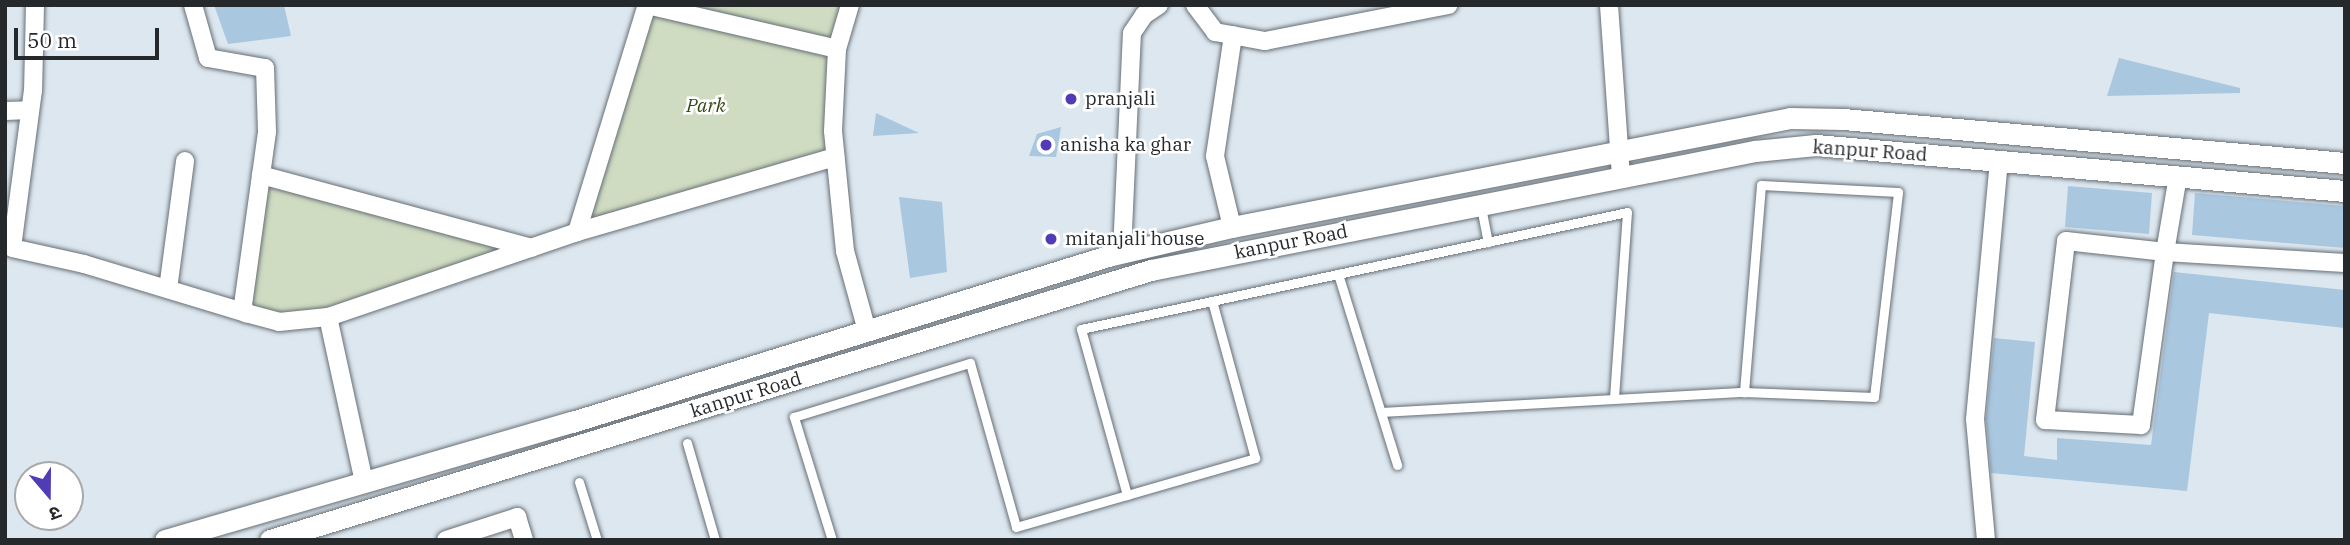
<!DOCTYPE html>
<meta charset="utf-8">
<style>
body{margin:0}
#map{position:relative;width:2350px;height:545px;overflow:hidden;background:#dde7ef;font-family:"IBM Plex Serif","Noto Sans Devanagari",serif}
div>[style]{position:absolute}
.green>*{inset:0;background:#cfdcc1}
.building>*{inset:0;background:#aac7e0}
.roads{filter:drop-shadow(0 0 2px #676f76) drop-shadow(0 0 2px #676f76)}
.service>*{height:9px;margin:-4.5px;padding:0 4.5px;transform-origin:4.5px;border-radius:4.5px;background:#fff}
.minor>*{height:18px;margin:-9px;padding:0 9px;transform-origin:9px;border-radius:9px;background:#fff}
.tertiary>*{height:21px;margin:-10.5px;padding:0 10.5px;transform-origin:10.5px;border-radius:10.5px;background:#fff}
.dots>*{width:19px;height:19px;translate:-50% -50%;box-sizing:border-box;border:4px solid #fff;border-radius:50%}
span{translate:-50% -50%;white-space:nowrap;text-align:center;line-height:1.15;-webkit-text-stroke:5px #fff;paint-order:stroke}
.poi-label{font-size:19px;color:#26292c}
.left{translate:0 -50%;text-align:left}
.park-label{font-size:19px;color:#354715;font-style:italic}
.street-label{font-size:19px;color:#26292c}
.frame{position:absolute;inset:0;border:7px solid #26292c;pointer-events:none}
.north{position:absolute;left:14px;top:461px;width:70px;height:70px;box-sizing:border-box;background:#fff;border:2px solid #a8a9ab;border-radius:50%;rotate:160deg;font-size:19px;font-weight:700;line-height:28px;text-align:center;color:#26292c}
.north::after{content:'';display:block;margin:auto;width:24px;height:32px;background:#503cb4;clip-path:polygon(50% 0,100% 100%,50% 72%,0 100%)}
.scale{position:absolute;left:14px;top:28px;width:145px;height:32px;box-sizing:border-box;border:4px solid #26292c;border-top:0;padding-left:9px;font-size:21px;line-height:24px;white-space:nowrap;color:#26292c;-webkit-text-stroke:5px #fff;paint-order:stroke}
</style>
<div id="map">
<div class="green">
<i style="clip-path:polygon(647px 5px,850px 5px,835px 157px,577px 232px)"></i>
<i style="clip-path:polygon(261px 175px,516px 253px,328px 317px,246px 313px)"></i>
</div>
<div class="building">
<i style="clip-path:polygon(214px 5px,284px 5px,291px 36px,228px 44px)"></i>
<i style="clip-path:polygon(2119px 58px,2240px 88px,2240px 93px,2107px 96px)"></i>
<i style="clip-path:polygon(876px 113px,919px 133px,873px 136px)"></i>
<i style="clip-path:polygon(1061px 127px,1056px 157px,1029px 156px,1037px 134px)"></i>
<i style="clip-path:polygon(2068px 186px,2152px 193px,2149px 234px,2065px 227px)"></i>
<i style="clip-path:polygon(2195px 193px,2345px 206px,2345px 248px,2192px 235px)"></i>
<i style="clip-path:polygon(899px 197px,942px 202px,947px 272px,910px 278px)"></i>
<i style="clip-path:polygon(2174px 272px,2345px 290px,2345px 328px,2209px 313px,2187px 491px,1991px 473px,1986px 419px,1994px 338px,2035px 342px,2024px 456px,2057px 460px,2057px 438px,2151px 445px)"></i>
</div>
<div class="roads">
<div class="service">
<i style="left:1481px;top:207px;width:36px;rotate:79deg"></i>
<i style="left:1338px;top:274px;width:200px;rotate:72.8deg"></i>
<i style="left:1381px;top:412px;width:364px;rotate:-3.2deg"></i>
<i style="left:1744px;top:392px;width:130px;rotate:2.2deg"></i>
<i style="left:1874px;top:397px;width:206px;rotate:-83.3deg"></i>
<i style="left:1898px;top:192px;width:137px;rotate:-177.1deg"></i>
<i style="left:1761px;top:185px;width:208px;rotate:94.7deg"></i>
<i style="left:687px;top:443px;width:101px;rotate:73.9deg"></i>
<i style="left:579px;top:482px;width:61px;rotate:72.8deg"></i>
<i style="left:1127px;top:495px;width:172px;rotate:-105.5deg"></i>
<i style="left:1081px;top:329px;width:558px;rotate:-12.09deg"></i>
<i style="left:1627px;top:212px;width:187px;rotate:94deg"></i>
<i style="left:832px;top:540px;width:129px;rotate:-107.2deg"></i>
<i style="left:794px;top:417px;width:184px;rotate:-17.1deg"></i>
<i style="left:970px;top:363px;width:170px;rotate:74.3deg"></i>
<i style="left:1016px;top:527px;width:249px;rotate:-16.1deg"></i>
<i style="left:1255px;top:458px;width:163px;rotate:-105.3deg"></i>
</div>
<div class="minor">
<i style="left:35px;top:5px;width:85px;rotate:91.3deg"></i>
<i style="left:33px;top:90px;width:159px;rotate:97.6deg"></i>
<i style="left:12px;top:248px;width:74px;rotate:12.5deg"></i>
<i style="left:84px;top:264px;width:169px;rotate:16.8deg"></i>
<i style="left:193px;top:5px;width:55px;rotate:74.2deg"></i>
<i style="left:208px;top:58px;width:58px;rotate:10deg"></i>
<i style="left:265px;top:68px;width:64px;rotate:88.2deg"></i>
<i style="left:267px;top:132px;width:176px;rotate:97.9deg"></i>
<i style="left:243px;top:306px;width:8px;rotate:67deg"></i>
<i style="left:246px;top:313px;width:34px;rotate:15deg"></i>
<i style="left:279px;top:322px;width:49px;rotate:-5.8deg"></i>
<i style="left:647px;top:5px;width:195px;rotate:13deg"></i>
<i style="left:850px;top:5px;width:46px;rotate:106.5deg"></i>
<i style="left:837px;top:49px;width:82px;rotate:92.8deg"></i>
<i style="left:833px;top:131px;width:121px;rotate:84.3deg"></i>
<i style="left:845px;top:251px;width:83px;rotate:74.6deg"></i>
<i style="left:1195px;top:5px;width:34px;rotate:53deg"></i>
<i style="left:1215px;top:32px;width:51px;rotate:10.2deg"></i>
<i style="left:1265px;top:41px;width:187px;rotate:-11.1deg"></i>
<i style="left:1609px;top:5px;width:173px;rotate:86deg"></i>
<i style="left:5px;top:111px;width:25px;rotate:-2deg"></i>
<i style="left:261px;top:175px;width:280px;rotate:15.1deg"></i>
<i style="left:2178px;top:176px;width:77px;rotate:99.7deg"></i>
<i style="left:2165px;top:252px;width:175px;rotate:97.9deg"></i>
<i style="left:2141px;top:425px;width:96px;rotate:-177deg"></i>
<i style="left:2045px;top:420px;width:180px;rotate:-83.3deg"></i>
<i style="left:2066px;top:241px;width:100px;rotate:6.3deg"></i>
<i style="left:2165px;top:252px;width:180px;rotate:3.5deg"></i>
<i style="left:1232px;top:227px;width:73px;rotate:-103.5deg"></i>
<i style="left:1215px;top:156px;width:122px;rotate:-81.5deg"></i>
<i style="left:577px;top:232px;width:238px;rotate:-72.9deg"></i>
<i style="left:1122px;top:252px;width:219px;rotate:-87.4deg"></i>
<i style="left:1132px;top:33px;width:22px;rotate:-56deg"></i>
<i style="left:1144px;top:15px;width:18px;rotate:-34deg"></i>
<i style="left:168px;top:289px;width:129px;rotate:-82.4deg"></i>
<i style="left:364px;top:482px;width:169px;rotate:-102.3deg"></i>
<i style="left:328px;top:317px;width:263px;rotate:-18.8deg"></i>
<i style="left:577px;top:232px;width:269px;rotate:-16.2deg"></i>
<i style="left:446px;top:540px;width:75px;rotate:-17.9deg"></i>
<i style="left:517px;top:517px;width:24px;rotate:73deg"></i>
<i style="left:1986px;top:540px;width:121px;rotate:-95.2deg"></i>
<i style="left:1975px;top:419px;width:259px;rotate:-84.7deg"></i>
</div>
<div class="tertiary">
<i style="left:165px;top:540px;width:424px;rotate:-16.2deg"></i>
<i style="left:572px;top:422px;width:561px;rotate:-17.21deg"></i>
<i style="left:1108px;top:256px;width:127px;rotate:-13.2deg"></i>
<i style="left:1232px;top:227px;width:569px;rotate:-11.05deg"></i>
<i style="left:1790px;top:118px;width:53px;rotate:1.1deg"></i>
<i style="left:1843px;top:119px;width:504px;rotate:5.01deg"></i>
<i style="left:270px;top:540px;width:921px;rotate:-17.04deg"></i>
<i style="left:1151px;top:270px;width:616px;rotate:-11.15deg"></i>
<i style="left:1755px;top:151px;width:61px;rotate:-5.6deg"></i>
<i style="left:1816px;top:145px;width:531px;rotate:4.97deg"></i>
</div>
</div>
<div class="dots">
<i style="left:1071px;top:99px;background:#503cb4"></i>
<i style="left:1046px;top:145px;background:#503cb4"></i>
<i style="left:1051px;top:239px;background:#503cb4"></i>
</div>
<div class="poi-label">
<span class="left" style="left:1085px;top:99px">pranjali</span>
<span class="left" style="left:1060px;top:145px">anisha ka ghar</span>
<span class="left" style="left:1065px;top:239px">mitanjali house</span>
</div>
<div class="park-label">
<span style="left:706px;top:106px">Park</span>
</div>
<div class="street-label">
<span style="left:1870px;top:151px;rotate:4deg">kanpur Road</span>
<span style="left:1291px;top:242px;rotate:-11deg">kanpur Road</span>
<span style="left:746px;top:395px;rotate:-17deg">kanpur Road</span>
</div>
<div class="frame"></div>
<div class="north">उ</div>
<div class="scale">50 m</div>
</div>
